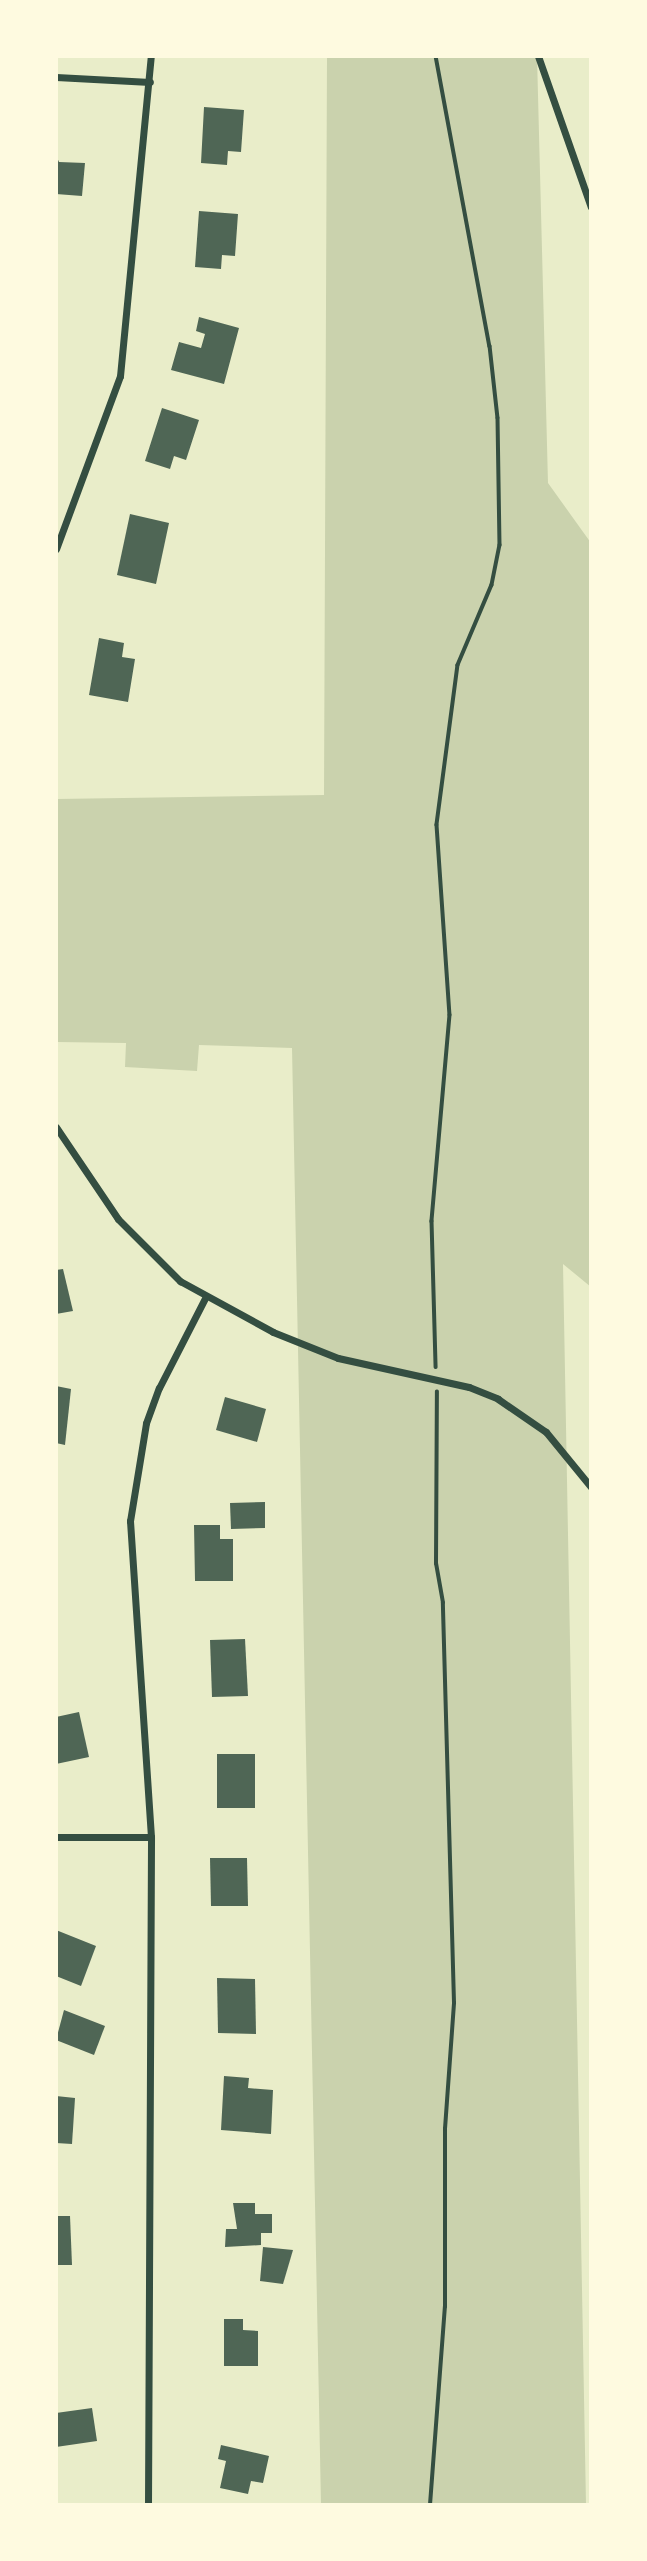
<!DOCTYPE html>
<style>
body{margin:0}
#map{position:relative;width:647px;height:2561px;overflow:hidden;background:#e9edc9;font-family:Overpass,sans-serif}
div>[style]{position:absolute}
.green>*{inset:0;background:#cad2ad}
.building>*{inset:0;background:#4f6655}
.path>*{height:3.5px;margin:-1.75px;padding:0 1.75px;transform-origin:1.75px;border-radius:1.75px;background:#344e41}
.minor>*{height:7px;margin:-3.5px;padding:0 3.5px;transform-origin:3.5px;border-radius:3.5px;background:#344e41}
span{translate:-50% -50%;white-space:nowrap;text-align:center;line-height:1.15;-webkit-text-stroke:7px #fefae0;paint-order:stroke}
.frame{position:absolute;inset:0;border:58px solid #fefae0;pointer-events:none}
</style>
<div id="map">
<div class="green">
<i style="clip-path:polygon(327px 56px,537px 56px,548px 483px,591px 543px,591px 1287px,563px 1264px,586px 2505px,321px 2505px,292px 1048px,199px 1045px,197px 1071px,125px 1067px,126px 1043px,57px 1042px,57px 799px,324px 795px)"></i>
</div>
<div class="building">
<i style="clip-path:polygon(204px 107px,244px 110px,241px 152px,228px 151px,227px 165px,201px 163px)"></i>
<i style="clip-path:polygon(56px 155px,59px 162px,85px 163px,82px 196px,56px 194px)"></i>
<i style="clip-path:polygon(199px 211px,238px 214px,235px 256px,222px 255px,221px 269px,195px 267px)"></i>
<i style="clip-path:polygon(199px 317px,239px 328px,224px 384px,171px 370px,179px 342px,201px 348px,205px 334px,196px 331px)"></i>
<i style="clip-path:polygon(162px 408px,199px 420px,186px 460px,174px 456px,170px 469px,145px 461px)"></i>
<i style="clip-path:polygon(130px 514px,169px 523px,156px 584px,117px 575px)"></i>
<i style="clip-path:polygon(99px 638px,124px 643px,122px 657px,135px 659px,128px 702px,89px 695px)"></i>
<i style="clip-path:polygon(63px 1269px,73px 1311px,56px 1314px,56px 1270px)"></i>
<i style="clip-path:polygon(56px 1386px,71px 1389px,65px 1445px,56px 1443px)"></i>
<i style="clip-path:polygon(225px 1397px,266px 1409px,257px 1442px,216px 1430px)"></i>
<i style="clip-path:polygon(265px 1502px,265px 1528px,231px 1529px,230px 1503px)"></i>
<i style="clip-path:polygon(194px 1525px,220px 1525px,220px 1539px,233px 1539px,233px 1581px,195px 1581px)"></i>
<i style="clip-path:polygon(245px 1639px,248px 1696px,212px 1697px,210px 1640px)"></i>
<i style="clip-path:polygon(79px 1712px,89px 1757px,56px 1764px,56px 1717px)"></i>
<i style="clip-path:polygon(217px 1754px,255px 1754px,255px 1808px,217px 1808px)"></i>
<i style="clip-path:polygon(210px 1858px,247px 1858px,248px 1906px,211px 1906px)"></i>
<i style="clip-path:polygon(56px 1930px,96px 1946px,81px 1986px,56px 1976px)"></i>
<i style="clip-path:polygon(217px 1978px,255px 1979px,256px 2034px,218px 2033px)"></i>
<i style="clip-path:polygon(64px 2010px,105px 2026px,94px 2055px,56px 2040px)"></i>
<i style="clip-path:polygon(224px 2076px,249px 2078px,248px 2088px,273px 2090px,271px 2134px,221px 2130px)"></i>
<i style="clip-path:polygon(56px 2096px,75px 2098px,72px 2144px,56px 2143px)"></i>
<i style="clip-path:polygon(233px 2203px,255px 2203px,255px 2214px,272px 2214px,272px 2233px,261px 2233px,261px 2245px,225px 2247px,226px 2229px,237px 2229px)"></i>
<i style="clip-path:polygon(56px 2216px,70px 2216px,72px 2265px,56px 2265px)"></i>
<i style="clip-path:polygon(263px 2247px,293px 2250px,283px 2284px,260px 2281px)"></i>
<i style="clip-path:polygon(224px 2319px,243px 2319px,243px 2330px,258px 2331px,258px 2366px,224px 2366px)"></i>
<i style="clip-path:polygon(92px 2408px,97px 2441px,56px 2447px,56px 2413px)"></i>
<i style="clip-path:polygon(221px 2445px,269px 2456px,263px 2483px,251px 2481px,248px 2494px,220px 2488px,226px 2461px,218px 2459px)"></i>
</div>
<div class="path">
<i style="left:436px;top:56px;width:295px;rotate:79.5deg"></i>
<i style="left:490px;top:346px;width:72px;rotate:83.7deg"></i>
<i style="left:498px;top:418px;width:127px;rotate:89.1deg"></i>
<i style="left:500px;top:545px;width:41px;rotate:101.3deg"></i>
<i style="left:492px;top:585px;width:87px;rotate:113deg"></i>
<i style="left:458px;top:665px;width:161px;rotate:97.5deg"></i>
<i style="left:437px;top:825px;width:190px;rotate:86.1deg"></i>
<i style="left:450px;top:1015px;width:207px;rotate:95deg"></i>
<i style="left:432px;top:1221px;width:146px;rotate:88.4deg"></i>
<i style="left:430px;top:2505px;width:199px;rotate:-85.7deg"></i>
<i style="left:445px;top:2307px;width:178px;rotate:-90deg"></i>
<i style="left:445px;top:2129px;width:126px;rotate:-85.9deg"></i>
<i style="left:454px;top:2003px;width:400px;rotate:-91.6deg"></i>
<i style="left:443px;top:1603px;width:40px;rotate:-100deg"></i>
<i style="left:436px;top:1564px;width:172px;rotate:-89.7deg"></i>
</div>
<div class="minor">
<i style="left:538px;top:56px;width:160px;rotate:70.7deg"></i>
<i style="left:56px;top:77px;width:94px;rotate:3deg"></i>
<i style="left:56px;top:549px;width:184px;rotate:-69.7deg"></i>
<i style="left:120px;top:376px;width:321px;rotate:-84.5deg"></i>
<i style="left:56px;top:1127px;width:111px;rotate:56deg"></i>
<i style="left:118px;top:1219px;width:88px;rotate:45deg"></i>
<i style="left:180px;top:1281px;width:106px;rotate:28.7deg"></i>
<i style="left:273px;top:1332px;width:70px;rotate:21.8deg"></i>
<i style="left:338px;top:1358px;width:134px;rotate:12.5deg"></i>
<i style="left:469px;top:1387px;width:31px;rotate:22deg"></i>
<i style="left:498px;top:1399px;width:58px;rotate:34.5deg"></i>
<i style="left:546px;top:1432px;width:71px;rotate:50.7deg"></i>
<i style="left:58px;top:1837px;width:93px"></i>
<i style="left:148px;top:2505px;width:668px;rotate:-89.74deg"></i>
<i style="left:151px;top:1837px;width:317px;rotate:-93.8deg"></i>
<i style="left:130px;top:1521px;width:99px;rotate:-80.7deg"></i>
<i style="left:146px;top:1423px;width:37px;rotate:-70deg"></i>
<i style="left:159px;top:1388px;width:101px;rotate:-62.9deg"></i>
</div>
<div class="frame"></div>
</div>
